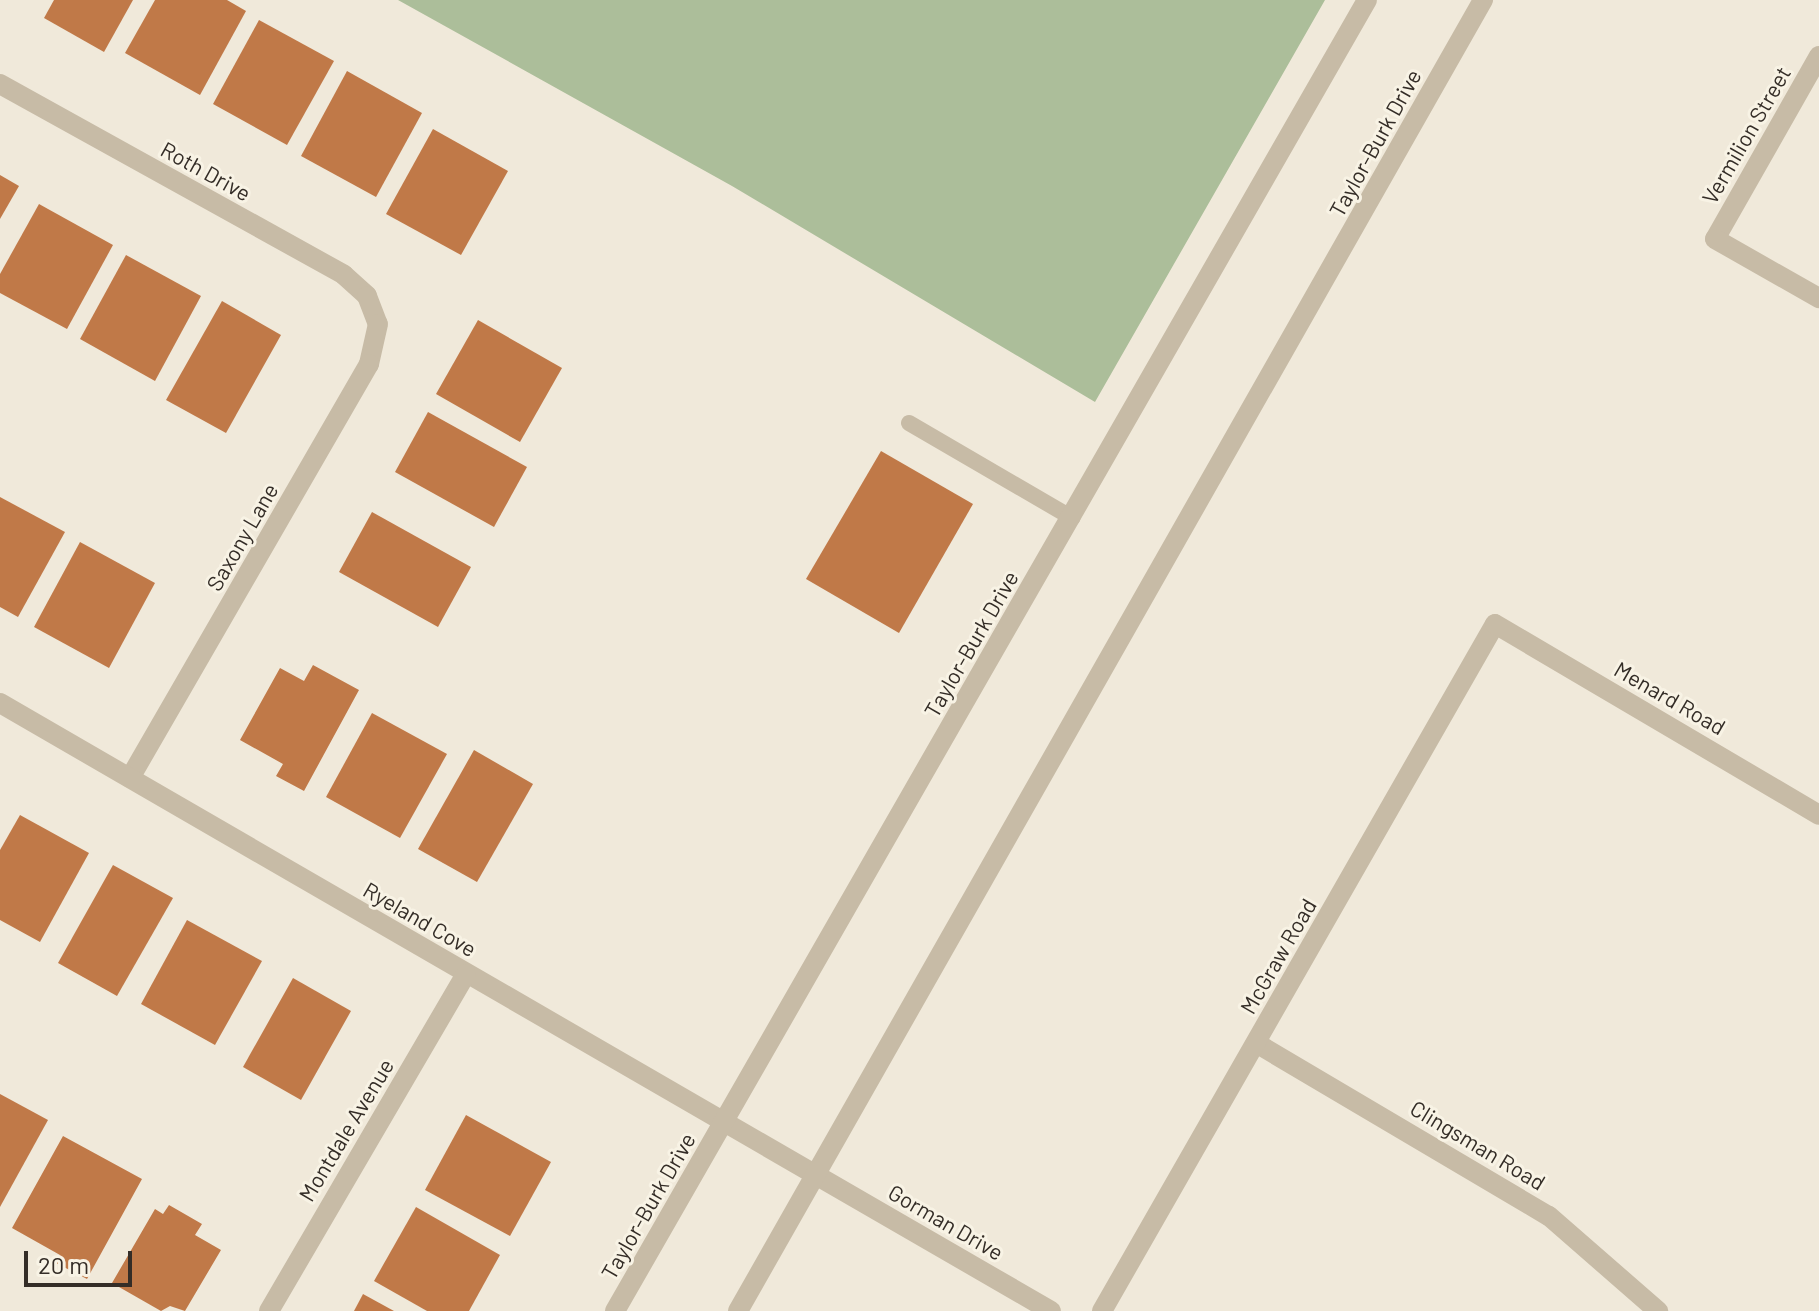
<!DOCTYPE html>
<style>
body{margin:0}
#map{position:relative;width:1819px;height:1311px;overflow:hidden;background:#f0e9da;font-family:Barlow,sans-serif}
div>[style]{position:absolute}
.green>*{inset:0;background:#acbe9a}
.building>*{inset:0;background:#c07948}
.service>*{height:16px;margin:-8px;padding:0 8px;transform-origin:8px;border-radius:8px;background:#c7bba6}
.minor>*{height:20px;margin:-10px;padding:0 10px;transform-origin:10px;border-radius:10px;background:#c7bba6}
.tertiary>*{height:20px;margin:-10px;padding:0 10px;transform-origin:10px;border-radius:10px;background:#c7bba6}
span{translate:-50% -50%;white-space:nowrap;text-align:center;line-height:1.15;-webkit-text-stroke:6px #f8f3e5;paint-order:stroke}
.street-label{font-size:22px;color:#342d27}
.scale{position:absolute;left:24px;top:1251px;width:108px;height:36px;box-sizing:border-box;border:4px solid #342d27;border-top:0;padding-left:10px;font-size:24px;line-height:28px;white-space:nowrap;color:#342d27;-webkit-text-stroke:6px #f8f3e5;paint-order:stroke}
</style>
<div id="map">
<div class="green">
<i style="clip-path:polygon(398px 0,1325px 0,1095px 402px,732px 186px)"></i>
</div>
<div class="building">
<i style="clip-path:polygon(54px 0,133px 0,104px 52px,44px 18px)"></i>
<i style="clip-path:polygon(155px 0,227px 0,246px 11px,200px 95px,125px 53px)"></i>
<i style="clip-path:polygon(259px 20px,334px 61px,287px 145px,213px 104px)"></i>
<i style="clip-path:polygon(347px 71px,422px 113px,376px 197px,301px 156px)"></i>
<i style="clip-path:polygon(433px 129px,508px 171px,461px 255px,386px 214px)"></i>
<i style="clip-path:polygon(0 175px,19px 186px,0 219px)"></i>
<i style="clip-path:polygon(39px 204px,113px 245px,67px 329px,0 293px,0 274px)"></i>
<i style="clip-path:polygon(126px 255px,201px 296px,155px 381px,80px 339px)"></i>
<i style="clip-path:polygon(222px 301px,281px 335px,226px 433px,166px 400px)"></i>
<i style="clip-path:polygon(478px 320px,562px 368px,520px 442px,436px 394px)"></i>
<i style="clip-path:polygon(428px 412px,527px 467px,494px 527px,395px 472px)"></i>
<i style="clip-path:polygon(881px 451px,973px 504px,899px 633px,806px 579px)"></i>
<i style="clip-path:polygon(0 497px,65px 532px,18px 617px,0 607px)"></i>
<i style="clip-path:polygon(372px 512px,471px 567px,438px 627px,339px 572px)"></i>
<i style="clip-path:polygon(80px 542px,155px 583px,109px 668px,34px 627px)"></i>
<i style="clip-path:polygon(313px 665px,359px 690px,304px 791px,276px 776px,283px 764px,240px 740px,280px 668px,304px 681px)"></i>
<i style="clip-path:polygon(372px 713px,447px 754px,400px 838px,326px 797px)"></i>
<i style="clip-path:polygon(474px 750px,533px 784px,477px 882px,418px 849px)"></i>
<i style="clip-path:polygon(20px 815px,89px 853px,40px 942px,0 920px,0 850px)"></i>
<i style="clip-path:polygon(113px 865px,173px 898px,117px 996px,58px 963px)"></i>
<i style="clip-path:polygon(187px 920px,262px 961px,215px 1045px,141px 1004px)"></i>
<i style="clip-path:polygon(293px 978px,351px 1011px,301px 1100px,243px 1067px)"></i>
<i style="clip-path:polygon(0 1094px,48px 1120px,0 1207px)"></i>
<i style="clip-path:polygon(466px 1115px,551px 1162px,510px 1236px,425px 1190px)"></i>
<i style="clip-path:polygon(63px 1136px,142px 1179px,87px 1279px,56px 1263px,60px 1255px,12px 1228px)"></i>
<i style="clip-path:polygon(169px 1205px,202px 1224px,195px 1235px,221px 1250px,185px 1311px,170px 1306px,161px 1311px,112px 1283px,155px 1209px,163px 1214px)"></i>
<i style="clip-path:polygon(416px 1207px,500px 1255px,469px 1311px,427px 1311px,374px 1281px)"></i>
<i style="clip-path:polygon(363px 1294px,394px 1311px,354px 1311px)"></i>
</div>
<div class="service">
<i style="left:909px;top:423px;width:189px;rotate:30.2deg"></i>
</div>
<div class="minor">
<i style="left:1819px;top:56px;width:210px;rotate:119.6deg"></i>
<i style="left:1715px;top:239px;width:120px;rotate:29.6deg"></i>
<i style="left:0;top:84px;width:393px;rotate:29deg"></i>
<i style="left:344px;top:275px;width:31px;rotate:42deg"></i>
<i style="left:367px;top:296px;width:30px;rotate:69deg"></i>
<i style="left:378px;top:324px;width:41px;rotate:102.7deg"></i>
<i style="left:369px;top:364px;width:478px;rotate:120deg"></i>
<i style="left:0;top:703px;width:1214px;rotate:30.05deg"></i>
<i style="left:1256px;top:1043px;width:340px;rotate:30.6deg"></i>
<i style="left:1549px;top:1216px;width:145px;rotate:41.1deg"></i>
<i style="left:269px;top:1311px;width:390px;rotate:-59.7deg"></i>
<i style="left:1102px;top:1311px;width:791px;rotate:-60.23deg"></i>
<i style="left:1495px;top:624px;width:376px;rotate:30.5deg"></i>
</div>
<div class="tertiary">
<i style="left:615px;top:1311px;width:1511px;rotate:-60.16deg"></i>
<i style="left:738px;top:1311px;width:1508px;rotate:-60.39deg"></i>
</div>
<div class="street-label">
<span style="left:1746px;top:135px;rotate:-60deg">Vermilion Street</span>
<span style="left:1375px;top:143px;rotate:-61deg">Taylor-Burk Drive</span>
<span style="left:206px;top:171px;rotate:29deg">Roth Drive</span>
<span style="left:242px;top:537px;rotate:-60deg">Saxony Lane</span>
<span style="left:971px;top:644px;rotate:-60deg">Taylor-Burk Drive</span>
<span style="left:1670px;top:698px;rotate:30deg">Menard Road</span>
<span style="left:420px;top:919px;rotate:30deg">Ryeland Cove</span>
<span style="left:1278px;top:956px;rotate:-60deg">McGraw Road</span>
<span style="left:346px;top:1130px;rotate:-59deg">Montdale Avenue</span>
<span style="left:1478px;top:1145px;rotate:31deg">Clingsman Road</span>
<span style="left:648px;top:1206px;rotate:-60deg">Taylor-Burk Drive</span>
<span style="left:946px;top:1222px;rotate:30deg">Gorman Drive</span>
</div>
<div class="scale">20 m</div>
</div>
